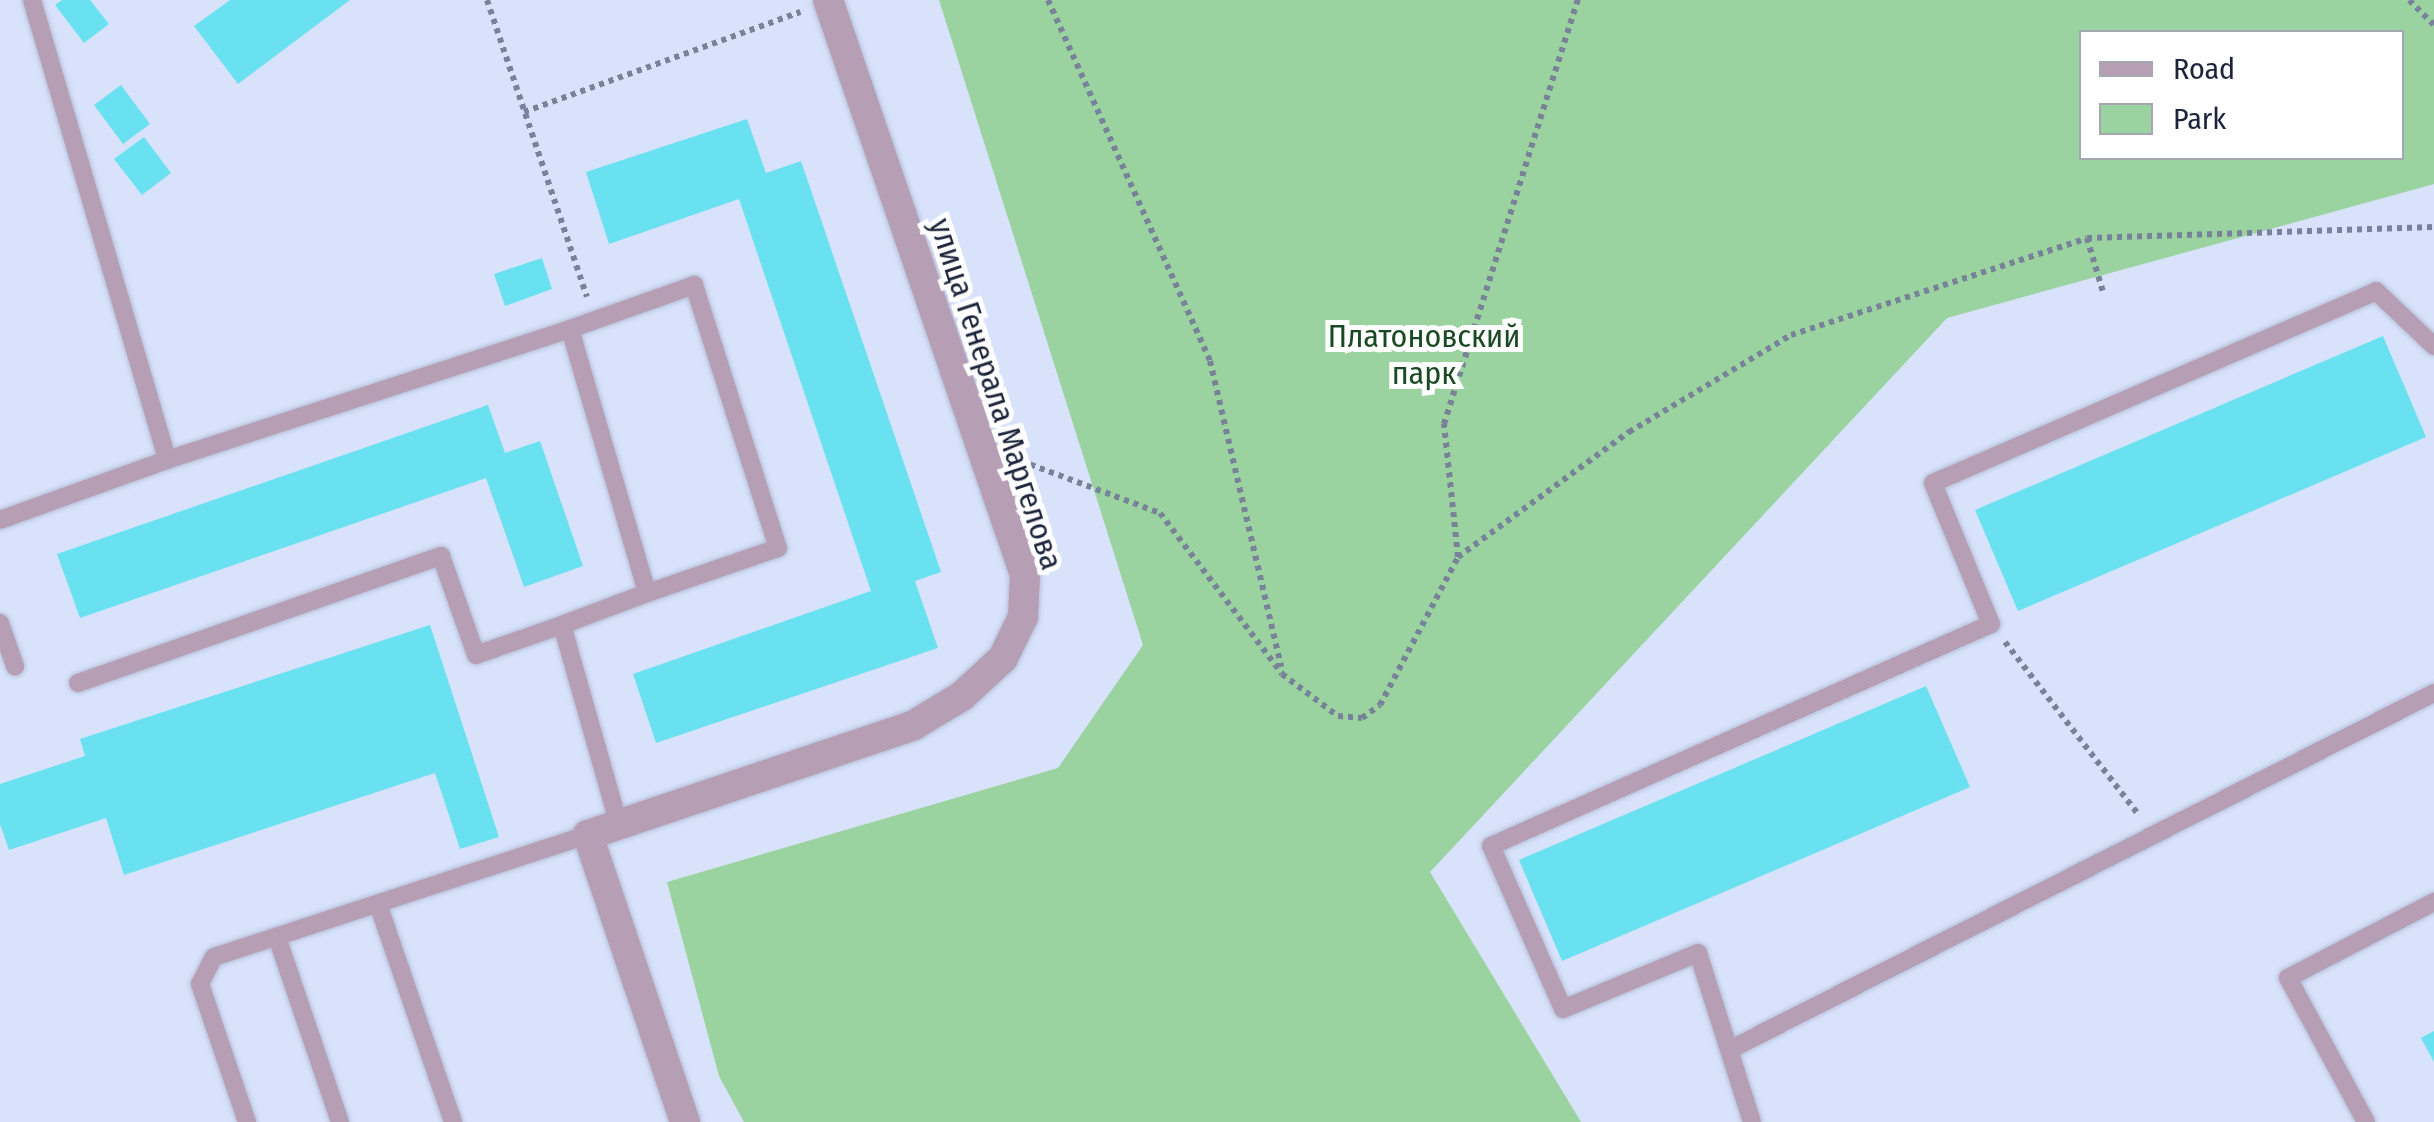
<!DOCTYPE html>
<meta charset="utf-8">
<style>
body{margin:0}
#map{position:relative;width:2434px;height:1122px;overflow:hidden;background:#d8e2fb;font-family:"Fira Sans Condensed",sans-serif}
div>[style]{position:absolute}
.green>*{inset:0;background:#9ad2a0}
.building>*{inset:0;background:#6ae1f1}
.path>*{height:6px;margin-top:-3px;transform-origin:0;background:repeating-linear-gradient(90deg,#788299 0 5px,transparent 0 10px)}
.roads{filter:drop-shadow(0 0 2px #b6c0d8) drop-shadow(0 0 2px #b6c0d8)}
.lane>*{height:18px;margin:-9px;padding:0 9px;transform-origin:9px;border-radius:9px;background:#b69fb5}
.street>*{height:30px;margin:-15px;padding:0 15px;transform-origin:15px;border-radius:15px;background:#b69fb5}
span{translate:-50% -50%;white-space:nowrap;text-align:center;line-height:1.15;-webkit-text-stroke:10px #fff;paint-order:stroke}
.park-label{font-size:32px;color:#1a4a23}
.street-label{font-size:32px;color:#1b243a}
.legend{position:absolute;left:2079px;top:30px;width:325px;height:130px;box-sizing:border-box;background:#fff;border:2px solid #a4a7b0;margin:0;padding:12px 18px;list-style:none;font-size:30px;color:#1b243a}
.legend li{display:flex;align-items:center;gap:20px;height:50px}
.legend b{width:50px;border:2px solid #a4a7b0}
</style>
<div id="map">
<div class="green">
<i style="clip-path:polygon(evenodd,939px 0,2434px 0,2434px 184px,1947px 318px,1430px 872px,1581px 1122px,744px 1122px,719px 1076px,667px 882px,1058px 768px,1143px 645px,939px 0,2402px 32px,2402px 158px,2082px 158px,2082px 32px,2402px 32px)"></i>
</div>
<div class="building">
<i style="clip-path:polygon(62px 0,90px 0,109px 24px,84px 43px,55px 5px)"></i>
<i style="clip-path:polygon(230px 0,350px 0,238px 84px,194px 26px)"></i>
<i style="clip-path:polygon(121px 85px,150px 124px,123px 144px,94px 105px)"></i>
<i style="clip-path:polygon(747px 119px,766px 173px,801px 161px,941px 572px,915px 581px,938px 648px,656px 743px,633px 674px,871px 591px,739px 199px,609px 244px,586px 172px)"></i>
<i style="clip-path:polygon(144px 137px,171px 173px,142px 195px,114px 159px)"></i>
<i style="clip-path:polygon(542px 258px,552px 289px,505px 306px,494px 274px)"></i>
<i style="clip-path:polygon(2383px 336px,2426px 437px,2018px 611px,1975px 510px)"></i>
<i style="clip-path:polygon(488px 405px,505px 453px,540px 441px,583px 566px,524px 587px,486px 478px,80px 618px,57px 554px)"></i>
<i style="clip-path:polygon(430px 625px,499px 837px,460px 849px,435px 773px,124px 875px,106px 818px,9px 850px,0 824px,0 784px,85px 756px,80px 739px)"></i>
<i style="clip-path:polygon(1926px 686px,1970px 787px,1562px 961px,1519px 860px)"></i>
<i style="clip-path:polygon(2434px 1031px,2434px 1062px,2421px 1038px)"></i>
</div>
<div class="path">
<i style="left:487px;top:0;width:313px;rotate:71.4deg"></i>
<i style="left:1048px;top:0;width:396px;rotate:65.8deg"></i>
<i style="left:1210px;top:361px;width:314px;rotate:76.9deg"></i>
<i style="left:2409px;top:0;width:35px;rotate:45deg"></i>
<i style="left:524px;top:112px;width:294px;rotate:-19.9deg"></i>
<i style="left:2087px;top:238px;width:56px;rotate:73.5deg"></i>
<i style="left:1021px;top:461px;width:148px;rotate:20.5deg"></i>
<i style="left:1160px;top:513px;width:202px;rotate:52.8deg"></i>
<i style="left:1282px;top:674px;width:70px;rotate:36.9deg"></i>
<i style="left:1338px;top:716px;width:24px;rotate:5deg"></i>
<i style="left:1362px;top:718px;width:22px;rotate:-36deg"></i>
<i style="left:1380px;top:705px;width:167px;rotate:-62.2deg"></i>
<i style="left:1458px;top:557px;width:212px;rotate:-36.2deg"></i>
<i style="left:1629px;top:432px;width:189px;rotate:-30.9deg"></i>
<i style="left:1791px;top:335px;width:311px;rotate:-18.1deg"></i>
<i style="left:2087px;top:238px;width:347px;rotate:-1.8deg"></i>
<i style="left:1458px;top:557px;width:134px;rotate:-96deg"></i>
<i style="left:1444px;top:424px;width:445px;rotate:-72.5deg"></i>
<i style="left:2005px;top:642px;width:217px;rotate:52.3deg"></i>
</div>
<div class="roads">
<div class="lane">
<i style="left:32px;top:0;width:479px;rotate:73.6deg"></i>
<i style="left:167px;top:460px;width:424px;rotate:-18deg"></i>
<i style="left:570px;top:329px;width:275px;rotate:73.7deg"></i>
<i style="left:647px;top:593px;width:91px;rotate:159.4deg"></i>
<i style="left:562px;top:625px;width:208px;rotate:74.1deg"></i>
<i style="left:570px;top:329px;width:132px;rotate:-19.5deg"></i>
<i style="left:694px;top:285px;width:276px;rotate:72.3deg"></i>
<i style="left:778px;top:548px;width:139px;rotate:161deg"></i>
<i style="left:0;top:520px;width:177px;rotate:-19.8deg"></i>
<i style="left:0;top:623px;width:46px;rotate:70.8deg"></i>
<i style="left:78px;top:683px;width:385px;rotate:-19.3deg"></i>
<i style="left:441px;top:556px;width:105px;rotate:70.5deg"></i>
<i style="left:476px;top:655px;width:91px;rotate:-19.2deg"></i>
<i style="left:378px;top:904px;width:231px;rotate:71deg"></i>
<i style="left:277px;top:937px;width:195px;rotate:71.2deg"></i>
<i style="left:1733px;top:1048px;width:786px;rotate:-26.86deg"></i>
<i style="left:247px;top:1122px;width:146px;rotate:-108.8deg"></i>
<i style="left:200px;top:984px;width:30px;rotate:-63deg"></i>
<i style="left:214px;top:957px;width:393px;rotate:-18.1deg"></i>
<i style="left:1752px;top:1122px;width:177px;rotate:-107.7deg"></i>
<i style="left:1698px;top:953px;width:146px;rotate:157.5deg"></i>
<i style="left:1563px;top:1009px;width:178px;rotate:-113.8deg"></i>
<i style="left:1491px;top:846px;width:547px;rotate:-23.94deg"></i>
<i style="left:1991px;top:624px;width:152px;rotate:-112.4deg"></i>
<i style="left:1933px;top:483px;width:483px;rotate:-23.4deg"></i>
<i style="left:2376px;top:291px;width:80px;rotate:43.5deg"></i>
<i style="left:2366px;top:1122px;width:164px;rotate:-118.4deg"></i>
<i style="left:2288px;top:978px;width:165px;rotate:-27.5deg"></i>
</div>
<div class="street">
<i style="left:685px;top:1122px;width:303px;rotate:-108.7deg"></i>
<i style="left:588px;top:835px;width:344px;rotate:-18.6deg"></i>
<i style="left:914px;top:725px;width:56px;rotate:-31.1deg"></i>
<i style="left:962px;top:696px;width:56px;rotate:-42.8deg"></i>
<i style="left:1003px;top:658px;width:46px;rotate:-64deg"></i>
<i style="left:1023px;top:617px;width:42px;rotate:-87.3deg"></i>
<i style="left:1025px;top:575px;width:608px;rotate:-108.91deg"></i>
</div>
</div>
<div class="park-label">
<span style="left:1424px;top:355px">Платоновский<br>парк</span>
</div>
<div class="street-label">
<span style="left:996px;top:394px;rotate:72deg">улица Генерала Маргелова</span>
</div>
<ul class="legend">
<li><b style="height:12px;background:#b69fb5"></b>Road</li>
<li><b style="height:28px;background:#9ad2a0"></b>Park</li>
</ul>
</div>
